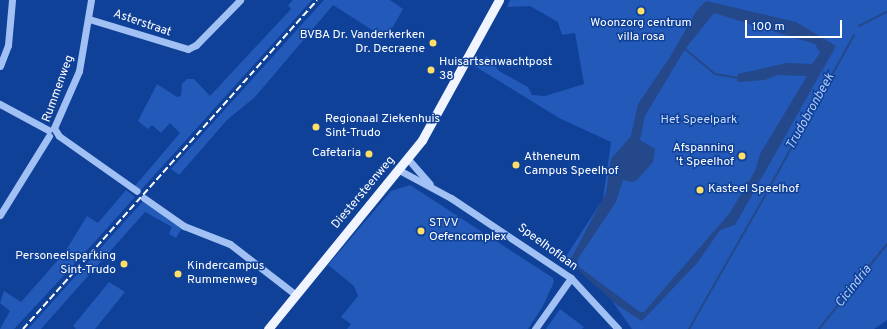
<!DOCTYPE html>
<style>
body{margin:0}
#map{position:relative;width:887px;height:329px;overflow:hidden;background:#104198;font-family:Overpass,sans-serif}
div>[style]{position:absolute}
.green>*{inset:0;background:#2359b8}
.water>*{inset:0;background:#24488a}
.stream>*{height:2px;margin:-1px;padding:0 1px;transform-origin:1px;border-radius:1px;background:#24488a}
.minor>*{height:7px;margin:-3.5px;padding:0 3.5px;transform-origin:3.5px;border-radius:3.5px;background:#a1c0f4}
.major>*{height:9px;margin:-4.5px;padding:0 4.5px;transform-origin:4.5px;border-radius:4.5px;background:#eff4ff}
.rail>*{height:2px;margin-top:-1px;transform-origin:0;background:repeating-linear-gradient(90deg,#fff 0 7px,transparent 0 10px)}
.dots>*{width:11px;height:11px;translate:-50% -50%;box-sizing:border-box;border:2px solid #104198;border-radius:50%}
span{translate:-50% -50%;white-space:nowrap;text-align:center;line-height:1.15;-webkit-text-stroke:3px #104198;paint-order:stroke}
.street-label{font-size:12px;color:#fff}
.poi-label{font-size:12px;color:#fff}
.right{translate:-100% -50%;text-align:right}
.left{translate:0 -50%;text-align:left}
.park-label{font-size:12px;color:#caddfe}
.water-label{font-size:13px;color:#aecbfb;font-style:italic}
.scale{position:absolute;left:745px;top:20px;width:97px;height:18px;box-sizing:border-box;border:2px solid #fff;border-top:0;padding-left:5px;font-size:12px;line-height:14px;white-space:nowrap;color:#fff;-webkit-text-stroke:3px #104198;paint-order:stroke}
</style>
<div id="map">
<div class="green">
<i style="clip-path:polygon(293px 0,312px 0,141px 190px,135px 186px,180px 133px,170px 123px,161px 133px,152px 125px,148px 129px,138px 121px,157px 84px,177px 97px,181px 96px,182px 84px,187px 79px,194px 79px,210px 96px,291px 9px,288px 5px)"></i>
<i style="clip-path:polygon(324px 0,390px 0,403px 9px,386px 39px,333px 5px,255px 97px,227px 120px,179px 175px,171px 169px)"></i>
<i style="clip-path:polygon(510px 0,887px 0,887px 320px,874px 329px,632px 329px,610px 298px,565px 258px,603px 199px,611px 142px,559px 118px,473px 65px,487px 56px,499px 71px,528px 87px,532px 95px,545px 96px,584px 84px,575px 33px,562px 35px,558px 22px,530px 6px,507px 7px)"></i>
<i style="clip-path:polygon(410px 185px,553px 278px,554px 282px,543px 306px,528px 329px,347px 329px,351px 324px,341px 317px,358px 296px,354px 286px,328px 265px,391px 191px)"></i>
<i style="clip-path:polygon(126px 190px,135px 197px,71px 268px,14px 329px,0 329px,10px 311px,0 303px,4px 291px,21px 302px,65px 252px,87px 216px,98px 223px)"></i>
<i style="clip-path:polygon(143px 201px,182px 228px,176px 238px,169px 234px,172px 227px,145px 212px,41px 329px,28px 329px)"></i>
<i style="clip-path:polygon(109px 282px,125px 292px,95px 329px,76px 329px,73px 326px)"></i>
<i style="clip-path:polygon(560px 309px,584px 327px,582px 329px,546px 329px)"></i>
</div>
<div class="water">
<i style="clip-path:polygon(evenodd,706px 1px,796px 22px,836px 46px,735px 225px,720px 230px,698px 262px,642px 321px,617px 305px,569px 262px,606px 193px,611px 159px,631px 136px,638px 104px,670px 57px,697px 10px,706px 1px,714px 13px,815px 44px,820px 53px,812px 64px,787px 63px,738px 74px,737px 82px,765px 80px,777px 75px,807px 76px,760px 154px,755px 171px,729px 214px,644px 312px,640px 312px,579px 267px,577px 260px,616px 202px,623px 180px,632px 182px,637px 180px,653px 162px,655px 149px,640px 140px,645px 116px,685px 49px,714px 13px)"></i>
</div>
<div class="stream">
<i style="left:859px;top:26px;width:31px;rotate:-27deg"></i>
<i style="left:685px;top:49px;width:39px;rotate:40deg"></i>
<i style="left:715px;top:74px;width:23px;rotate:10deg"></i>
<i style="left:769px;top:188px;width:175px;rotate:-60.9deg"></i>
<i style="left:689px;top:329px;width:155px;rotate:-60.3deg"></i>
<i style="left:819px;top:329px;width:109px;rotate:-51.3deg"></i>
</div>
<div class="minor">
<i style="left:91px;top:0;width:72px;rotate:99.6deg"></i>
<i style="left:79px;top:71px;width:62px;rotate:113.7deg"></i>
<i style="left:54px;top:128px;width:9px;rotate:58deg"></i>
<i style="left:59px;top:136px;width:95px;rotate:35.2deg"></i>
<i style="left:89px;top:19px;width:103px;rotate:16.9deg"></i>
<i style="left:188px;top:49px;width:9px;rotate:-27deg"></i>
<i style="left:196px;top:45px;width:63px;rotate:-45.6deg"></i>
<i style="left:0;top:66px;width:22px;rotate:-69deg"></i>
<i style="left:8px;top:45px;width:45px;rotate:-84.9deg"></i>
<i style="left:0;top:104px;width:55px;rotate:28.4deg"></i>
<i style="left:408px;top:159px;width:33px;rotate:49deg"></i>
<i style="left:399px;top:170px;width:59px;rotate:28.3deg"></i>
<i style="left:451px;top:198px;width:144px;rotate:33.7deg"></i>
<i style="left:571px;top:278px;width:69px;rotate:47.3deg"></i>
<i style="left:144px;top:198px;width:49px;rotate:35deg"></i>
<i style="left:184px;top:226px;width:49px;rotate:21.4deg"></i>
<i style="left:230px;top:244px;width:83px;rotate:37.7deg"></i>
<i style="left:0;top:215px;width:93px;rotate:-58.2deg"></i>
<i style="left:535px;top:329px;width:62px;rotate:-54.8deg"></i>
</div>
<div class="major">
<i style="left:268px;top:329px;width:244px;rotate:-50.8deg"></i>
<i style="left:422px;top:140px;width:160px;rotate:-61.2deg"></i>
</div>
<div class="rail">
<i style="left:23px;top:329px;width:441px;rotate:-48.2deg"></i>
</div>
<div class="dots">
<i style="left:641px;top:11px;background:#ffdf65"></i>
<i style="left:433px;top:43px;background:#ffdf65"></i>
<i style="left:431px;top:70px;background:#ffdf65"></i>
<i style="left:316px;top:127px;background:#ffdf65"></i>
<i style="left:369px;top:154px;background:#ffdf65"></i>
<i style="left:742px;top:156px;background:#ffdf65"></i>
<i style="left:516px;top:165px;background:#ffdf65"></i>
<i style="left:700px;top:190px;background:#ffdf65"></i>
<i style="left:421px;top:231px;background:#ffdf65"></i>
<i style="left:124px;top:264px;background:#ffdf65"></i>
<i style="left:178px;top:274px;background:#ffdf65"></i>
</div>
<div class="street-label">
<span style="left:142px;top:24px;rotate:19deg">Asterstraat</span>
<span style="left:59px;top:89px;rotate:-70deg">Rummenweg</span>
<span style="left:364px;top:193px;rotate:-50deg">Diestersteenweg</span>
<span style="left:547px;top:248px;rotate:36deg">Speelhoflaan</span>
</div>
<div class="poi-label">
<span style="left:641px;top:31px">Woonzorg centrum<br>villa rosa</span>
<span class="right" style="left:425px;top:43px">BVBA Dr. Vanderkerken<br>Dr. Decraene</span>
<span class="left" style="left:439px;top:70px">Huisartsenwachtpost<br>38</span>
<span class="left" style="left:325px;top:127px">Regionaal Ziekenhuis<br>Sint-Trudo</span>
<span class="right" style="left:734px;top:156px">Afspanning<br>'t Speelhof</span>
<span class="right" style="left:361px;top:154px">Cafetaria</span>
<span class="left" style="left:524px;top:165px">Atheneum<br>Campus Speelhof</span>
<span class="left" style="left:708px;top:190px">Kasteel Speelhof</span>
<span class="left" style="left:429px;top:231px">STVV<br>Oefencomplex</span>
<span class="right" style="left:116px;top:264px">Personeelsparking<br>Sint-Trudo</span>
<span class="left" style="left:187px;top:274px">Kindercampus<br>Rummenweg</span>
</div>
<div class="park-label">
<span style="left:699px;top:121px">Het Speelpark</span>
</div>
<div class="water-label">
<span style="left:811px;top:112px;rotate:-61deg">Trudobronbeek</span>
<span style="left:854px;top:287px;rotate:-52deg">Cicindria</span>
</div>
<div class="scale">100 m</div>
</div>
